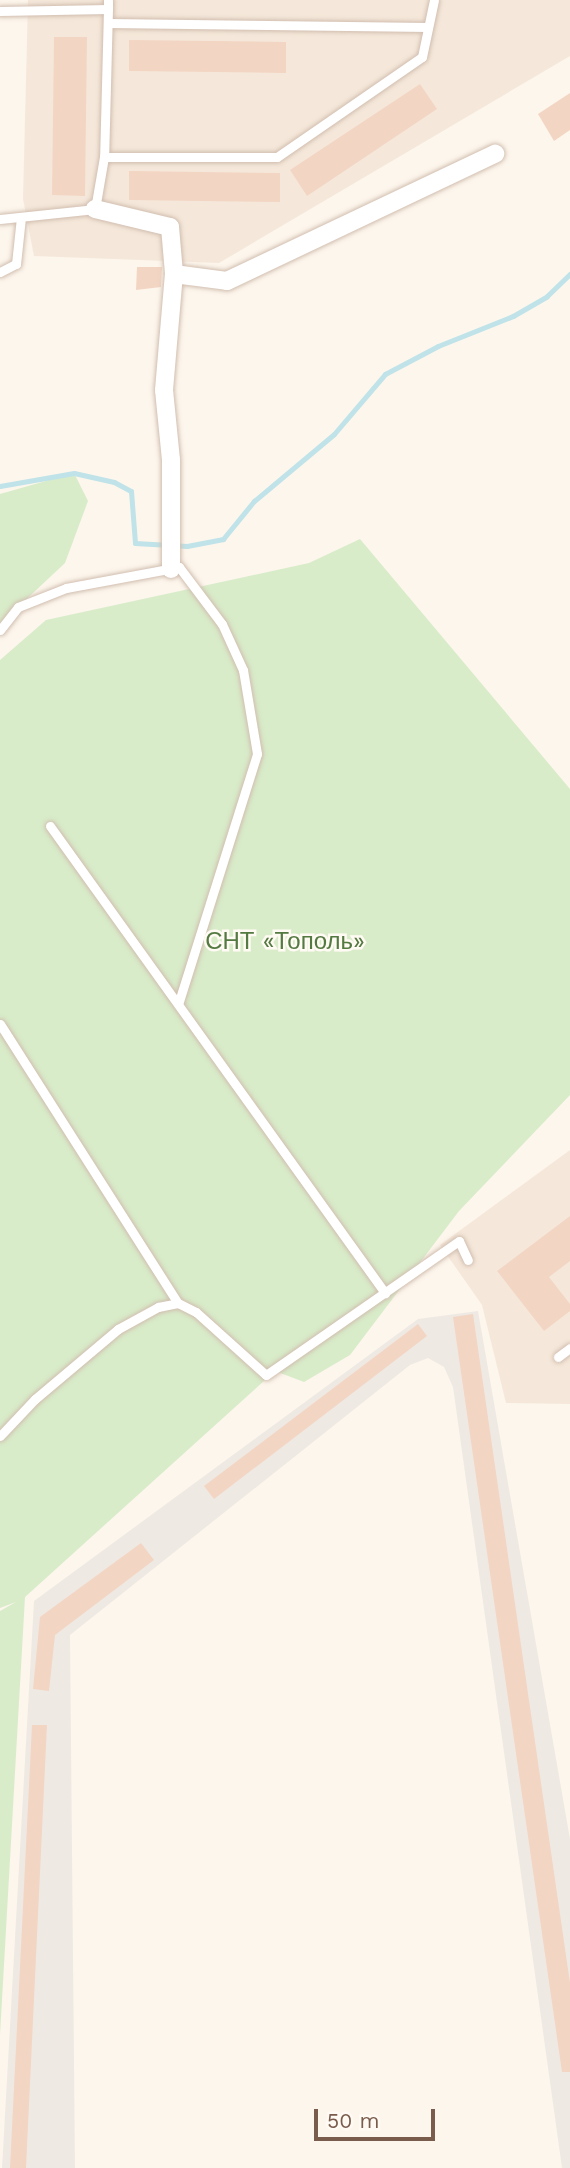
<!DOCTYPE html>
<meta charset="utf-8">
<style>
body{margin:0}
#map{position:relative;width:570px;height:2168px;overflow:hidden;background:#fdf6ec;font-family:"Work Sans",sans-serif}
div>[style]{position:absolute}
.residential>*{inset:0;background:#f5e8da}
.industrial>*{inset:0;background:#efe9e4}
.green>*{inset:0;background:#d8ecc9}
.stream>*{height:5px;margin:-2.5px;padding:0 2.5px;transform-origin:2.5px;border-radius:2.5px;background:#bfe3e8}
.building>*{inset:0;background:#f3d5c3}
.roads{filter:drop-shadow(0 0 2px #d1beb0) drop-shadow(0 0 2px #d1beb0)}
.lane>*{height:9px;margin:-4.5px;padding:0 4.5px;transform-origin:4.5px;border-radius:4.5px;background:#fff}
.street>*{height:18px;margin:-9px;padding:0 9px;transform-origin:9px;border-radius:9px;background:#fff}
span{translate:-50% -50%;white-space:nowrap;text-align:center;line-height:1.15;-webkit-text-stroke:5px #fffaf3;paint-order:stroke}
.park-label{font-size:24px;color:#537a41}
.scale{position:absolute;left:314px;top:2109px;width:121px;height:32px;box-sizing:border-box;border:4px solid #7a5c4d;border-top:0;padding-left:9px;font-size:21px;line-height:24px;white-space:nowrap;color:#7a5c4d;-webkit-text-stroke:5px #fffaf3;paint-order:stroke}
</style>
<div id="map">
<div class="residential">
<i style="clip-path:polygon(28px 0,570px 0,570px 56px,219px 263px,34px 256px,23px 199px)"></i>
<i style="clip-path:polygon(570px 1150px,570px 1404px,506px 1403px,482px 1305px,440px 1245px)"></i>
</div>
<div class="industrial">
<i style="clip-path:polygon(478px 1311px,570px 1839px,570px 2168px,562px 2168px,453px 1387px,444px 1367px,428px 1358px,410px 1365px,70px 1635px,75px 2168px,2px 2168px,34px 1601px,418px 1319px)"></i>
</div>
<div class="green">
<i style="clip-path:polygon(74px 473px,88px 501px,65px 563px,0 624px,0 494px)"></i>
<i style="clip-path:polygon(360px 539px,570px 789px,570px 1095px,459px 1211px,350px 1355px,304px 1382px,275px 1371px,25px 1597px,0 2035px,0 1611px,16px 1602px,0 1608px,0 660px,46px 620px,309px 563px)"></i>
</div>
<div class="stream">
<i style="left:0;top:486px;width:75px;rotate:-10deg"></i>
<i style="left:74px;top:473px;width:41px;rotate:12.7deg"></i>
<i style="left:114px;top:482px;width:19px;rotate:28deg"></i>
<i style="left:131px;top:491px;width:52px;rotate:85.6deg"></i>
<i style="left:135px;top:543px;width:52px;rotate:3.3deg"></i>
<i style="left:187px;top:546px;width:37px;rotate:-11deg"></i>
<i style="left:223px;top:539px;width:49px;rotate:-50.8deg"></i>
<i style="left:254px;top:501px;width:104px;rotate:-39.9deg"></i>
<i style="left:334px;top:434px;width:79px;rotate:-49.6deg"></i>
<i style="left:385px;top:374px;width:60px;rotate:-27.8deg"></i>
<i style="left:438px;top:346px;width:81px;rotate:-21.8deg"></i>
<i style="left:513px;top:316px;width:39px;rotate:-30deg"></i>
<i style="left:547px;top:296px;width:32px;rotate:-44deg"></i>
</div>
<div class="building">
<i style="clip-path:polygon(54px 37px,87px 37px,85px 196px,52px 195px)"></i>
<i style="clip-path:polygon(129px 40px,286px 42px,286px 73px,129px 71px)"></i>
<i style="clip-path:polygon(420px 84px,437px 109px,307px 196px,290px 170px)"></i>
<i style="clip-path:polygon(570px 93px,570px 130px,554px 141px,538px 114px)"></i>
<i style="clip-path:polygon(129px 171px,280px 173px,280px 202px,129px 200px)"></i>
<i style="clip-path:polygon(137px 267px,162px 267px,161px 287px,136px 290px)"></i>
<i style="clip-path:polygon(570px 1216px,570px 1261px,549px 1277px,570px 1304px,570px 1311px,544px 1331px,497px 1271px)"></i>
<i style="clip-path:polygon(473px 1314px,570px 1983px,570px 2072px,562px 2072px,453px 1317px)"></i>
<i style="clip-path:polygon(418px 1324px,427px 1336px,214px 1499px,204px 1486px)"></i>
<i style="clip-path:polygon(141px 1543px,154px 1560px,55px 1635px,49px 1691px,33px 1689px,40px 1617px)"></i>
<i style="clip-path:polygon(32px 1725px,47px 1725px,26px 2168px,10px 2168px)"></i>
</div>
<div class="roads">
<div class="lane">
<i style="left:108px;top:9px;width:148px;rotate:91.5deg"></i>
<i style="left:104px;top:157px;width:173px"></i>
<i style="left:277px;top:157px;width:176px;rotate:-34.6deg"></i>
<i style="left:422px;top:57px;width:58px;rotate:-78.1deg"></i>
<i style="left:0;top:11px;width:108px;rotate:-1.1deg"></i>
<i style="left:108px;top:9px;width:9px;rotate:-90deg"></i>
<i style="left:108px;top:23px;width:320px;rotate:0.7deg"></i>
<i style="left:0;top:219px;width:96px;rotate:-6deg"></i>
<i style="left:95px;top:209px;width:53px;rotate:-80.2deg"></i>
<i style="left:0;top:272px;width:18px;rotate:-27deg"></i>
<i style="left:16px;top:264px;width:47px;rotate:-83.9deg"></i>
<i style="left:0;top:630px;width:29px;rotate:-52deg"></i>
<i style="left:18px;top:607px;width:52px;rotate:-21.6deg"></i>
<i style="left:66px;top:588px;width:115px;rotate:-10.5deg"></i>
<i style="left:179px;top:567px;width:71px;rotate:53deg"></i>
<i style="left:222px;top:624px;width:51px;rotate:65.5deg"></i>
<i style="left:243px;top:670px;width:85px;rotate:80.5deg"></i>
<i style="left:257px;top:754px;width:262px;rotate:107.5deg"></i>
<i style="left:50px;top:826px;width:575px;rotate:54.35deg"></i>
<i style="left:0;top:1024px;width:331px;rotate:57.5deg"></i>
<i style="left:558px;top:1357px;width:15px;rotate:-37deg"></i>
<i style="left:0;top:1436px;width:51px;rotate:-46.6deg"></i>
<i style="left:35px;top:1399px;width:109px;rotate:-40.1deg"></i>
<i style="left:118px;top:1329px;width:46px;rotate:-28.8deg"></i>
<i style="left:158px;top:1307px;width:20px;rotate:-11deg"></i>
<i style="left:178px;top:1303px;width:20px;rotate:27deg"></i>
<i style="left:196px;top:1312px;width:94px;rotate:42deg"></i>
<i style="left:266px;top:1375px;width:235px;rotate:-34.8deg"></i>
<i style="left:459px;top:1241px;width:21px;rotate:65deg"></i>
</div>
<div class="street">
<i style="left:95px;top:209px;width:77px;rotate:13.5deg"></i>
<i style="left:170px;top:227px;width:47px;rotate:85.1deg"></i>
<i style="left:174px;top:274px;width:53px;rotate:7.5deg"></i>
<i style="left:227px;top:281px;width:297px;rotate:-25.4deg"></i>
<i style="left:171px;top:569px;width:109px;rotate:-90deg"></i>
<i style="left:171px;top:460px;width:70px;rotate:-95.7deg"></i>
<i style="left:164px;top:390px;width:116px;rotate:-85.1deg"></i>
</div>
</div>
<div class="park-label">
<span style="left:285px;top:942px">СНТ «Тополь»</span>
</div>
<div class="scale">50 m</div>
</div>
